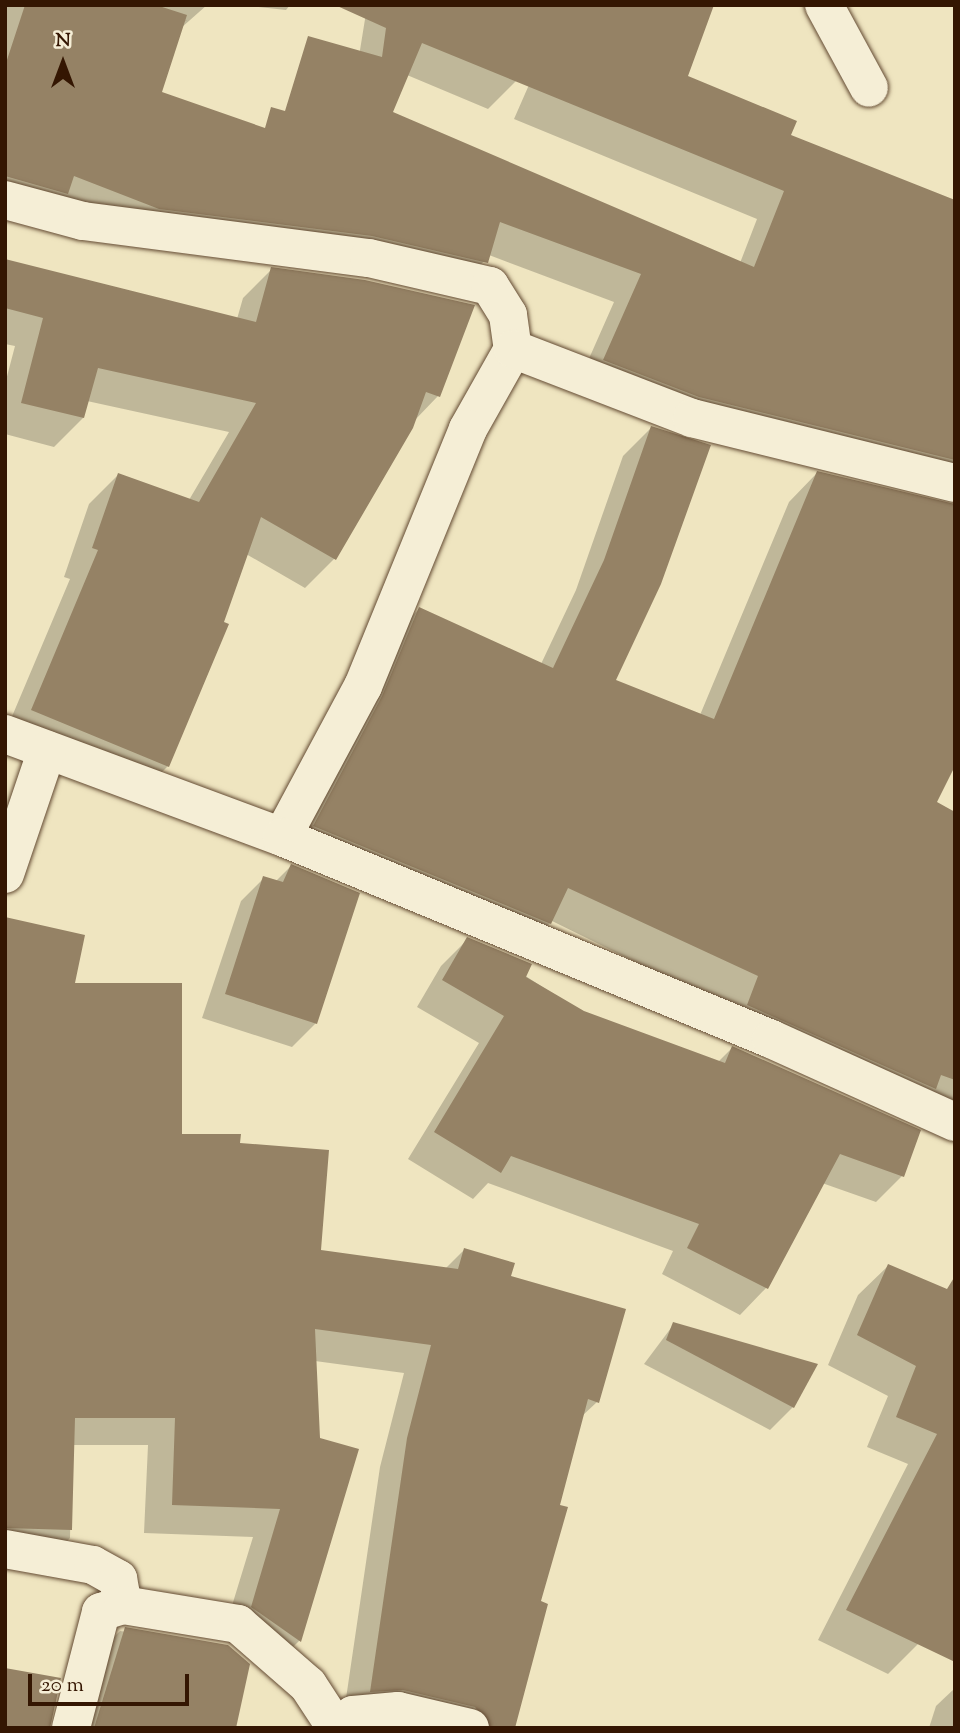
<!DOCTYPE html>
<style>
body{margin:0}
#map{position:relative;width:960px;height:1733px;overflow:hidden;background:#efe5c0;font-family:"Sorts Mill Goudy",serif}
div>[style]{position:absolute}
.shadow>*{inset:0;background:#0003}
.building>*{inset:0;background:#958265}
.roads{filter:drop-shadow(0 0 2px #634a32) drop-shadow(0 0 2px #634a32)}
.minor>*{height:38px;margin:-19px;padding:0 19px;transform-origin:19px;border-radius:19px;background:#f5eed6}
span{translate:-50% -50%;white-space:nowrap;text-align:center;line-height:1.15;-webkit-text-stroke:5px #f5eed6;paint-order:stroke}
.frame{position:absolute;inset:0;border:7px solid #341602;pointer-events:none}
.north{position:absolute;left:28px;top:28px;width:70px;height:70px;-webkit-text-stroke:5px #f5eed6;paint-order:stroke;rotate:0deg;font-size:19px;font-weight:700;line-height:28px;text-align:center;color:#341602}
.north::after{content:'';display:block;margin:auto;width:24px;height:32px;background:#341602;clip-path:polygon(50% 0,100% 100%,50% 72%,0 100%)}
.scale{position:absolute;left:28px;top:1674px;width:161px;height:32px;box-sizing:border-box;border:4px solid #341602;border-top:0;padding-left:9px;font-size:21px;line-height:24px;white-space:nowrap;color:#341602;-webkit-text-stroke:5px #f5eed6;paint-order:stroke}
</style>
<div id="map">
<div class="shadow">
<i style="clip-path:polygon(7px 5px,207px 5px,181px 28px,160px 93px,332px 223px,366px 13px,516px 81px,488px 109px,407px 75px,391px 113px,740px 263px,757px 219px,514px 119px,564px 5px,789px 136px,955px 202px,955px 484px,576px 388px,614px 302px,489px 255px,459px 290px,5px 211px)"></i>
<i style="clip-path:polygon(240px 5px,290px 5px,286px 10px)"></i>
<i style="clip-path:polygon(5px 260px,237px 319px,243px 298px,272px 269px,438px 396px,414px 421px,334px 559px,305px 588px,246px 554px,222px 623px,227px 625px,168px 766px,139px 795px,5px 733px,70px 579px,64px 577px,89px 504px,118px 475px,189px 500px,229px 432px,87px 401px,83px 418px,54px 447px,5px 434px,5px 384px,15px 346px,5px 344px)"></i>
<i style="clip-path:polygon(651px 428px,614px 681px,700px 715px,789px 502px,817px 473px,934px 803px,955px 977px,955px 1119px,552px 921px,522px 952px,286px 854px,391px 637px,419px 609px,541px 664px,576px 590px,623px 456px)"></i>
<i style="clip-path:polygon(291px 866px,316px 1023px,292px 1047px,202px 1018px,241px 901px,264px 878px,276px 881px)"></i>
<i style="clip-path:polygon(5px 919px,72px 984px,180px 1136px,239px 1145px,319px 1251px,445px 1269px,464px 1250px,509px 1277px,597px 1402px,581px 1417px,558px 1506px,513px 1728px,343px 1719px,380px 1467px,404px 1373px,315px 1361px,318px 1439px,357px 1450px,299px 1641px,271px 1669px,223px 1635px,253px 1537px,144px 1533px,148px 1445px,72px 1445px,70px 1538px,42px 1567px,5px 1560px)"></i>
<i style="clip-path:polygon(468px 939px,583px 1013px,718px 1062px,732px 1048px,902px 1176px,876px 1202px,822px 1183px,766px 1288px,740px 1315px,662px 1274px,673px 1251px,488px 1183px,473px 1199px,408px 1159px,479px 1043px,417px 1007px,441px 966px)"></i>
<i style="clip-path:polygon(888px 1266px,955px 1294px,918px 1644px,888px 1674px,818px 1640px,908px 1464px,867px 1447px,888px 1396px,828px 1365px,858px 1295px)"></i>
<i style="clip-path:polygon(674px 1324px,793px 1407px,770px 1430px,644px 1364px)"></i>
<i style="clip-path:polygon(120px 1631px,228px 1646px,234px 1728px,72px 1728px,90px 1661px)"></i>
<i style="clip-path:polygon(955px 1688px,955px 1728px,929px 1728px,936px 1706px)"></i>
</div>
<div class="building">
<i style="clip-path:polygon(evenodd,25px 5px,156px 5px,187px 15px,162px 92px,265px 128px,271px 107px,285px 111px,308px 36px,382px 57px,386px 28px,335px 5px,714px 5px,688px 76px,797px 121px,791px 135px,955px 200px,955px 460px,699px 397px,603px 360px,641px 274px,500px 222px,488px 263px,372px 236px,159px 209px,74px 176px,68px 194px,5px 176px,5px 66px,25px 5px,422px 43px,784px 191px,754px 267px,393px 112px,422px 43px)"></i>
<i style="clip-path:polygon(5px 259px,256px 322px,271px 267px,365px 280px,475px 305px,440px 397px,426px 392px,413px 428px,336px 560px,261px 517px,224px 622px,229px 624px,169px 767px,31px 710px,98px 550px,92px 548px,118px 473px,199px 502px,256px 403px,98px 368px,84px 418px,21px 403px,43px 318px,5px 308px)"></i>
<i style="clip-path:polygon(651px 426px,711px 445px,661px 584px,616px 680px,714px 719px,817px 471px,955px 504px,955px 766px,937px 802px,955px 812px,955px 1080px,941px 1075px,936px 1089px,747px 1005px,758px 976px,568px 888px,551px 924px,313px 826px,382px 696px,419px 607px,553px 668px,604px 560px)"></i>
<i style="clip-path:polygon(291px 864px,360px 893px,317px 1024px,225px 994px,263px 876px,283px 882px)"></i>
<i style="clip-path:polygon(5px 917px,85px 935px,75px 983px,182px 983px,182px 1134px,241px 1134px,240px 1143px,329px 1150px,321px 1250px,458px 1269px,464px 1248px,515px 1263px,511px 1276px,626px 1309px,599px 1403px,588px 1399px,560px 1505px,568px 1507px,541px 1601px,548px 1604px,515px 1728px,491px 1728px,475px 1707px,403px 1690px,370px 1692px,407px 1438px,431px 1345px,315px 1329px,320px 1438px,359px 1449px,301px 1642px,251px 1607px,280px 1509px,172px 1505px,175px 1418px,75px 1418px,72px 1530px,5px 1528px)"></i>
<i style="clip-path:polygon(467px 937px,532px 964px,526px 977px,584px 1011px,725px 1063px,732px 1046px,921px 1130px,904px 1177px,840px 1154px,768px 1289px,687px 1248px,699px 1224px,511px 1156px,501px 1173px,434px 1132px,504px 1016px,442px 980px)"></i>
<i style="clip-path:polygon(888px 1264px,947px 1289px,955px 1276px,955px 1662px,846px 1610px,937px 1434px,896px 1417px,916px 1366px,857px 1335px)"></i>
<i style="clip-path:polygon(673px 1322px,818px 1364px,794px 1408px,666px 1340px)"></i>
<i style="clip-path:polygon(125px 1627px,228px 1645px,250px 1664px,236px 1728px,94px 1728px)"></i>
<i style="clip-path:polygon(5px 1668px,61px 1678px,50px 1728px,5px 1728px)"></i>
</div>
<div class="roads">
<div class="minor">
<i style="left:824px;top:5px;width:94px;rotate:61.5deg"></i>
<i style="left:5px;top:200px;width:81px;rotate:15.1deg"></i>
<i style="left:83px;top:221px;width:288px;rotate:7.4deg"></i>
<i style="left:369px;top:258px;width:124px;rotate:13deg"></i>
<i style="left:490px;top:286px;width:34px;rotate:58deg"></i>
<i style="left:508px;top:315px;width:34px;rotate:82deg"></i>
<i style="left:513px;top:349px;width:92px;rotate:119.4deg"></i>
<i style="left:468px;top:429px;width:278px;rotate:112.2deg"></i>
<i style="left:363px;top:686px;width:171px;rotate:118.2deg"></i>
<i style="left:513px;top:349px;width:192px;rotate:21.1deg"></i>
<i style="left:692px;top:418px;width:271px;rotate:13.9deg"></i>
<i style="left:5px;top:734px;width:296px;rotate:20.4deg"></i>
<i style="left:282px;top:837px;width:529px;rotate:22.44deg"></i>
<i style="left:771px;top:1039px;width:202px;rotate:24.3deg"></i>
<i style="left:5px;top:874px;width:131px;rotate:-71.3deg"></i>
<i style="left:5px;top:1549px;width:89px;rotate:10.3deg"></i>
<i style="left:93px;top:1565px;width:29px;rotate:29deg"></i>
<i style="left:118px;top:1579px;width:26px;rotate:79deg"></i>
<i style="left:71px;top:1728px;width:120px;rotate:-75.5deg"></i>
<i style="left:101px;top:1612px;width:23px;rotate:-18deg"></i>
<i style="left:123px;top:1605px;width:117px;rotate:9.4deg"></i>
<i style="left:238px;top:1624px;width:93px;rotate:41.1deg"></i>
<i style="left:308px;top:1685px;width:51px;rotate:56.9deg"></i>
<i style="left:342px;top:1728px;width:17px;rotate:-50deg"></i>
<i style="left:353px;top:1715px;width:45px;rotate:-5.1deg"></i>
<i style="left:398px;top:1711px;width:74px;rotate:13.3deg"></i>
</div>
</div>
<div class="frame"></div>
<div class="north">N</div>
<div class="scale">20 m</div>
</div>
